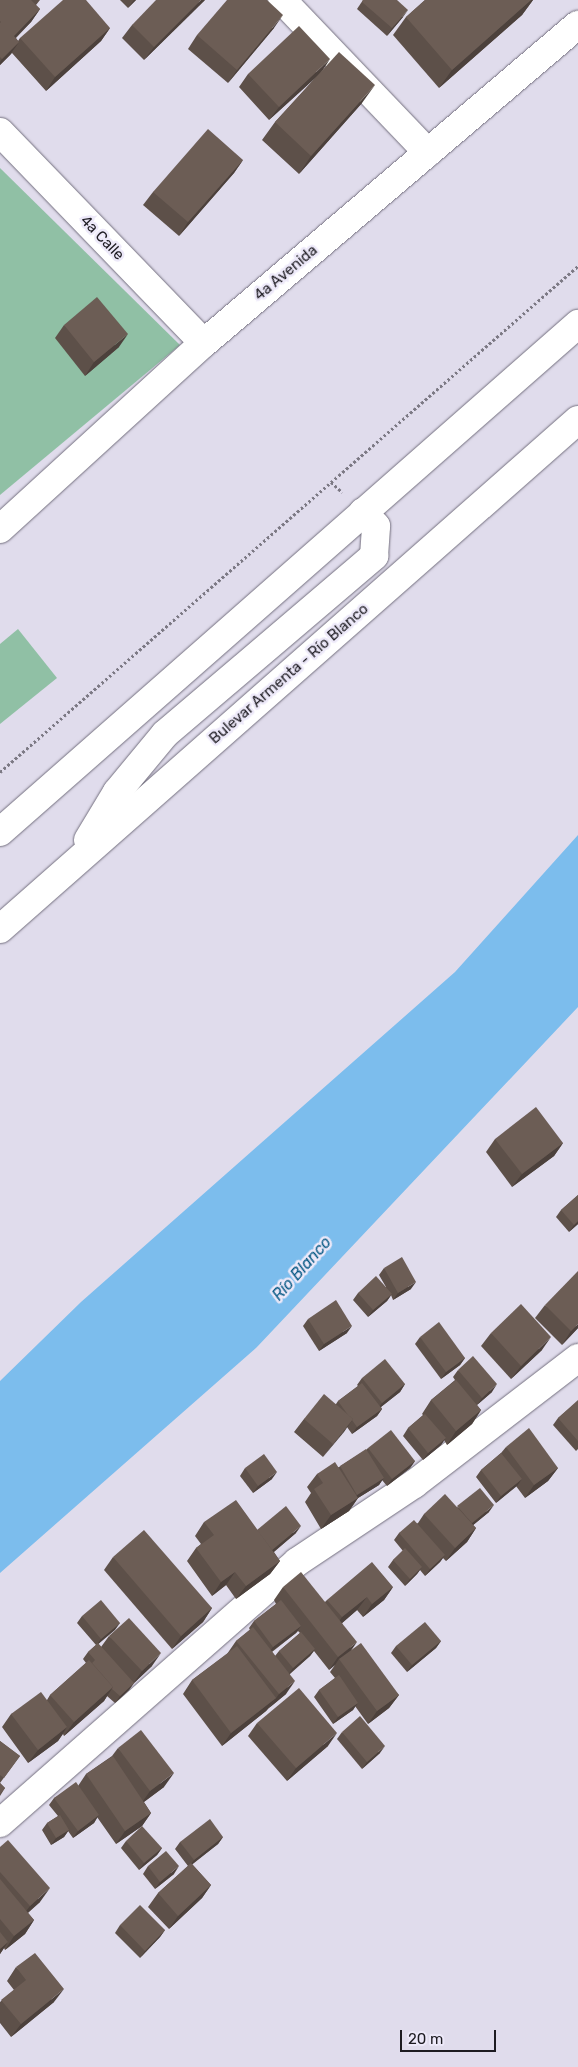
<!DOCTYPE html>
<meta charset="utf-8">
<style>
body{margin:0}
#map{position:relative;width:578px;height:2067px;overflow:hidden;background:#e0dcec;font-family:Rubik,sans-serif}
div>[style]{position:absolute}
.green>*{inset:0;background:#90c0a5}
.water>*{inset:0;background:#7cbded}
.path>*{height:3px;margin-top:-1.5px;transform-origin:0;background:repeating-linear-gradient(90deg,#7c7984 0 2.5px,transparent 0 5px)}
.roads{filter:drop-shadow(0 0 1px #736f7e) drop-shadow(0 0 1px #736f7e)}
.minor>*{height:28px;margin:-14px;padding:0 14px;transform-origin:14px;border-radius:14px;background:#fff}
.major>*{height:28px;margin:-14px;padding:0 14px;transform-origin:14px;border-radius:14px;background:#fff}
.wall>*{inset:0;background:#5d5049}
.shaded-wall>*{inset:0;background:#4c413c}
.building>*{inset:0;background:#6c5d55}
span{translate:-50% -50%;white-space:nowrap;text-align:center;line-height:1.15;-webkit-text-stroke:5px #ede9f9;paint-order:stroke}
.street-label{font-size:15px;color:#1d1b21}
.water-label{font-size:16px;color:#055884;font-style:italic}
.scale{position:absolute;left:400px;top:2030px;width:96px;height:22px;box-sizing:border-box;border:2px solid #1d1b21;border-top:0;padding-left:6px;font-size:15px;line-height:18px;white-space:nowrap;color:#1d1b21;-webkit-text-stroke:4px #ede9f9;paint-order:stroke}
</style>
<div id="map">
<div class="green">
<i style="clip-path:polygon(0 168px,180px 345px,0 495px)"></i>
<i style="clip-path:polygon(18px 629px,57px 678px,0 724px,0 644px)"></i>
</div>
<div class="water">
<i style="clip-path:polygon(578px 835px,578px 1007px,257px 1347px,0 1573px,0 1381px,81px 1302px,455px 972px)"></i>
</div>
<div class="path">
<i style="left:331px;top:482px;width:15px;rotate:42deg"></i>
<i style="left:0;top:772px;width:768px;rotate:-41.2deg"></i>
</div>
<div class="roads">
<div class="minor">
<i style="left:282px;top:0;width:211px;rotate:46.3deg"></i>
<i style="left:0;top:132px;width:293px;rotate:46deg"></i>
<i style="left:0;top:529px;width:276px;rotate:-42.4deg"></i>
<i style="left:204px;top:343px;width:491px;rotate:-40.4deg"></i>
<i style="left:0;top:1823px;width:395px;rotate:-41.3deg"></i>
<i style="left:297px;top:1562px;width:141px;rotate:-33.7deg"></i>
<i style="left:414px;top:1484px;width:207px;rotate:-37.5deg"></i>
</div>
<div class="major">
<i style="left:0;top:832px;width:770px;rotate:-41.31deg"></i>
<i style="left:88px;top:840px;width:56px;rotate:-58.9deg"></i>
<i style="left:117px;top:792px;width:75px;rotate:-50.4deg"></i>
<i style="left:165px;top:734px;width:275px;rotate:-40.4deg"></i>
<i style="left:374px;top:556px;width:30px;rotate:-86deg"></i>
<i style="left:376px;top:526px;width:19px;rotate:-133deg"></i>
<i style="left:0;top:929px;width:770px;rotate:-41.37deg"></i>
</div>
</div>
<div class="wall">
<i style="clip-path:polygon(0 0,40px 0,36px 5px,40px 9px,31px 22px,16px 38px,18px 41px,20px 38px,110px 28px,101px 41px,46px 91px,12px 53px,0 65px)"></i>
<i style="clip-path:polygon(120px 0,136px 0,128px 8px)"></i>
<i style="clip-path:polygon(205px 0,144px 60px,122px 38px,132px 25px)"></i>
<i style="clip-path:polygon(363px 0,403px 17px,387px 36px,357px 9px)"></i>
<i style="clip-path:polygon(425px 0,533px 0,522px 15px,439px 88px,393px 35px,406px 17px)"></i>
<i style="clip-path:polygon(274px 28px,228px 83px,188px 49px,197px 35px)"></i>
<i style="clip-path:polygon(321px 72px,362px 103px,299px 174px,262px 140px,275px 122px,319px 74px,269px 120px,239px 87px,248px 74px)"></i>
<i style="clip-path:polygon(243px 160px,234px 173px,179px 236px,143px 205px,153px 192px)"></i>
<i style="clip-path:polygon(64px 325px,119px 347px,85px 376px,55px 338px)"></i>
<i style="clip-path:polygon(495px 1139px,563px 1143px,554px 1156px,512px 1187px,486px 1152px)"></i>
<i style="clip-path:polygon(578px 1195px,578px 1224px,569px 1232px,556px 1217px,561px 1210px)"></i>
<i style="clip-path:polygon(384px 1268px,411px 1289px,393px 1300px,391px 1295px,387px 1301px,368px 1317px,353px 1300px,358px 1293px,386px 1287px,379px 1275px)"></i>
<i style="clip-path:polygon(545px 1305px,578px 1328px,562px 1345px,535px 1318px)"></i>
<i style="clip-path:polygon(308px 1319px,347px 1333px,319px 1351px,303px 1326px)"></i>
<i style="clip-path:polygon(491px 1333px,542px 1350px,511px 1379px,481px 1346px)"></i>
<i style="clip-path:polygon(420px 1337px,465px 1358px,460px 1365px,441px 1379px,415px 1344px)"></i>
<i style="clip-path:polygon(458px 1370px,492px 1392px,477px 1405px,481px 1410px,472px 1424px,447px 1445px,444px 1440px,441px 1445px,423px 1460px,403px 1436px,408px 1428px,423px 1415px,422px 1414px,431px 1400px,455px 1380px,453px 1377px)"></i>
<i style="clip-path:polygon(362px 1378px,405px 1384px,400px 1392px,381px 1407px,382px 1409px,377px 1416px,352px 1434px,347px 1427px,323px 1457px,294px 1432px,304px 1419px,336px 1404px,338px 1401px,358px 1386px,357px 1385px)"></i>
<i style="clip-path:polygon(578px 1401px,578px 1449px,576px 1451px,553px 1425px,558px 1418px)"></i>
<i style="clip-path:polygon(506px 1447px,558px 1468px,548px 1481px,525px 1498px,516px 1486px,496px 1503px,476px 1477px,481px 1470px,501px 1453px)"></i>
<i style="clip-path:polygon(368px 1448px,415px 1461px,410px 1468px,387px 1486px,382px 1480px,379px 1485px,358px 1498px,349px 1511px,321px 1529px,305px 1502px,311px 1493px,307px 1487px,317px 1474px,339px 1467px,366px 1450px)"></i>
<i style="clip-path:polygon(245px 1468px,272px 1479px,253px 1493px,240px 1476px)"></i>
<i style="clip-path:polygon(456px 1507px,489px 1512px,473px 1525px,476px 1528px,467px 1542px,446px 1561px,443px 1558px,440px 1562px,425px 1576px,420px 1570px,417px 1574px,405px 1586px,388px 1567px,393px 1560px,403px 1551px,394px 1540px,399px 1533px,418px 1523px,424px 1514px)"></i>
<i style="clip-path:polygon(204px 1522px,257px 1530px,296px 1533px,274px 1552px,280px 1561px,270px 1574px,236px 1599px,226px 1585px,212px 1596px,187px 1561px,196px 1548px,201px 1544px,195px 1536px)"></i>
<i style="clip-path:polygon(113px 1557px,212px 1608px,203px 1622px,172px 1649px,104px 1570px)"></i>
<i style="clip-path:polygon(evenodd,283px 1587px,325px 1602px,327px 1600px,393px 1587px,384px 1600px,363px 1617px,357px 1610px,342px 1623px,351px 1650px,399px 1695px,389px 1708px,368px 1724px,355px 1706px,353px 1710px,333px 1724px,314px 1697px,319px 1690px,335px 1678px,330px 1672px,335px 1665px,329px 1670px,314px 1651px,310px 1656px,290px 1674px,286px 1694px,269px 1708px,266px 1711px,222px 1746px,183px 1694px,192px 1680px,227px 1654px,236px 1641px,250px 1630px,249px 1628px,254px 1621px,276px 1604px,274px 1600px,283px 1587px,298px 1631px,300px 1633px,279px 1651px,275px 1656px,272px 1652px,296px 1633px,298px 1631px)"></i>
<i style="clip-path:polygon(82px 1616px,120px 1623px,98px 1644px,101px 1647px,109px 1636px,152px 1666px,134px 1683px,129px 1690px,115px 1703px,107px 1696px,104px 1701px,64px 1736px,63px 1734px,58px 1741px,28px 1763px,2px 1727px,11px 1714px,47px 1700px,50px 1695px,86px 1663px,83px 1659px,88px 1652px,96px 1645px,77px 1623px)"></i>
<i style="clip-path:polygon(441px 1641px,436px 1648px,407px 1672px,391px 1653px,396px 1646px)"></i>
<i style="clip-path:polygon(257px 1723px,328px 1746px,287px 1781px,248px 1736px)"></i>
<i style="clip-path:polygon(342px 1732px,380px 1753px,362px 1769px,337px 1739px)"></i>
<i style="clip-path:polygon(0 1741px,20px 1756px,0 1783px,5px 1788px,0 1796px)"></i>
<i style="clip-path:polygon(118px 1748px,164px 1787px,144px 1802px,151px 1813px,142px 1826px,116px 1844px,97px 1817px,94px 1823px,73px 1838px,68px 1831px,64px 1837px,51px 1845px,42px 1830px,47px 1823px,58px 1816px,49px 1805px,54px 1798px,78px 1786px,86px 1774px,112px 1756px)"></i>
<i style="clip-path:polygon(223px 1837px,218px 1844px,192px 1864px,211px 1885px,202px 1898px,169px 1929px,148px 1907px,158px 1893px,188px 1866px,175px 1849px,180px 1842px)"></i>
<i style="clip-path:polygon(126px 1841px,162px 1848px,157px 1855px,139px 1870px,121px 1848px)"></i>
<i style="clip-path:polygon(0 1847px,40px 1902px,28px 1913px,34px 1920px,25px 1934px,5px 1950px,4px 1948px,0 1954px)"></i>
<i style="clip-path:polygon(148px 1866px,174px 1874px,155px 1889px,143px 1874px)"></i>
<i style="clip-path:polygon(120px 1925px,165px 1930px,160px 1937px,140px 1958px,115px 1933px)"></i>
<i style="clip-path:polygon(16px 1967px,54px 2002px,11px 2037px,0 2023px,0 2002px,14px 1990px,7px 1981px)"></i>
</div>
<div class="shaded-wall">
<i style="clip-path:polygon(134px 0,136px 0,128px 8px)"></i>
<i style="clip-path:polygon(201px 0,205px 0,144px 60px,154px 47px)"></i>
<i style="clip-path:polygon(531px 0,533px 0,522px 15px,439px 88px,452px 70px)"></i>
<i style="clip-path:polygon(40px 9px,31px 22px,4px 49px,14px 36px)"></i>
<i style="clip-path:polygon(408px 10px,403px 17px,387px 36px,392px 28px)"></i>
<i style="clip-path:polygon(283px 15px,274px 28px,228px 83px,237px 70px)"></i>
<i style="clip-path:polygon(110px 28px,101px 41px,46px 91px,55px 77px)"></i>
<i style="clip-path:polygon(19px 42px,10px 55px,0 65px,0 62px,2px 59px)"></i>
<i style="clip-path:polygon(330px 59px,321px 73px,269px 120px,279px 107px)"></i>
<i style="clip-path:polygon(375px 85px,362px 103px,299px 174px,311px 156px)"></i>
<i style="clip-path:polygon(243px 160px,234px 173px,179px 236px,188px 222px)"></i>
<i style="clip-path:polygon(128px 334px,119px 347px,85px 376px,94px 362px)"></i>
<i style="clip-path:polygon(563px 1143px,554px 1156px,512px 1187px,522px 1174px)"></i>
<i style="clip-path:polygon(578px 1221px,578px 1224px,569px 1232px,574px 1225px)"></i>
<i style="clip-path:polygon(416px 1282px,411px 1289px,393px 1300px,398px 1293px)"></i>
<i style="clip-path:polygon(392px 1294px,387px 1301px,368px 1317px,373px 1310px)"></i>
<i style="clip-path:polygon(578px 1324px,578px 1328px,562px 1345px,571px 1331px)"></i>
<i style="clip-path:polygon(352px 1326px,347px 1333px,319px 1351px,324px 1344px)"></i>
<i style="clip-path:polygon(551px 1337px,542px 1350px,511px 1379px,521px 1366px)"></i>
<i style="clip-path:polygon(465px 1358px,460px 1365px,441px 1379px,446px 1372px)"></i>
<i style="clip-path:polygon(405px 1384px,400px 1392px,377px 1410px,382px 1403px)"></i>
<i style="clip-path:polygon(497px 1384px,492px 1392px,477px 1405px,482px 1398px)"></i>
<i style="clip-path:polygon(382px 1409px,377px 1416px,352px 1434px,357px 1427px)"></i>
<i style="clip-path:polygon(481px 1410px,472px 1424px,447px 1445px,456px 1431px)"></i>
<i style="clip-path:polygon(353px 1419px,344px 1432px,323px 1457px,333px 1444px)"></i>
<i style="clip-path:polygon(446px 1438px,441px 1445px,423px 1460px,428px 1453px)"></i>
<i style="clip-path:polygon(415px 1461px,410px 1468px,387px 1486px,392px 1479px)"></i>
<i style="clip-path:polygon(558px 1468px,548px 1481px,525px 1498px,534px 1485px)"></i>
<i style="clip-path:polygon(277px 1472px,272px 1479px,253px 1493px,258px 1486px)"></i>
<i style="clip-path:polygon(384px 1478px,379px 1485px,358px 1498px,349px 1511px,321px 1529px,331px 1515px,353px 1501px,357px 1495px)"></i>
<i style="clip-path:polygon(522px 1479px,517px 1486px,496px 1503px,501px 1496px)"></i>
<i style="clip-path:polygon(494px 1505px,489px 1512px,466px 1531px,471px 1524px)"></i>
<i style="clip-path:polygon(301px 1526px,296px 1533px,265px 1559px,270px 1552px)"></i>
<i style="clip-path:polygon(476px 1528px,467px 1542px,446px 1561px,455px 1548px)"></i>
<i style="clip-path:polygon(445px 1555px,440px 1562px,425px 1576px,430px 1569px)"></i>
<i style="clip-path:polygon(280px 1561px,270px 1574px,236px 1599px,246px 1586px)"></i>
<i style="clip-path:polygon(422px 1567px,417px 1574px,405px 1586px,410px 1579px)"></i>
<i style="clip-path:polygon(235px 1572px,226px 1585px,212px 1596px,221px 1582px)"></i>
<i style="clip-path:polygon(393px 1587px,384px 1600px,363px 1617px,372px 1604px)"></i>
<i style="clip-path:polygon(367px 1597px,357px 1610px,333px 1631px,342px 1617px)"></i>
<i style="clip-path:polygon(212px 1608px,203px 1622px,172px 1649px,181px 1636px)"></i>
<i style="clip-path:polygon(120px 1623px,115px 1630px,96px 1646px,101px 1639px)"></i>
<i style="clip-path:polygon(301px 1626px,296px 1633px,268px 1654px,273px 1647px)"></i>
<i style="clip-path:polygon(441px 1641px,436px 1648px,407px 1672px,412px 1665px)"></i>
<i style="clip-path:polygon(357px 1642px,348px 1655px,339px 1659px,335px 1665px,329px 1670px,338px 1657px)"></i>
<i style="clip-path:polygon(315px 1649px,310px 1656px,288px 1675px,293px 1668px)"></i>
<i style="clip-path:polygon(161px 1653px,152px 1666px,133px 1684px,142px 1671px)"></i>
<i style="clip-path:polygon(295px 1681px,286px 1694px,269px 1708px,279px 1694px)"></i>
<i style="clip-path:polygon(134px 1683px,129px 1690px,115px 1703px,120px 1696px)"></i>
<i style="clip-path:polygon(113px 1687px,104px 1701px,64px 1736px,74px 1722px)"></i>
<i style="clip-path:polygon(399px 1695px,389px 1708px,368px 1724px,377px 1711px)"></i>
<i style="clip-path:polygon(276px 1698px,266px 1711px,222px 1746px,231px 1733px)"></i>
<i style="clip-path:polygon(358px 1703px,353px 1710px,333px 1724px,338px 1717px)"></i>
<i style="clip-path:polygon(67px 1727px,58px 1741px,28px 1763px,38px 1750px)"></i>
<i style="clip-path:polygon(337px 1733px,328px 1746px,287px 1781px,296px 1768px)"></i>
<i style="clip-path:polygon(385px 1746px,380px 1753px,362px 1769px,367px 1762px)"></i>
<i style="clip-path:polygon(174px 1773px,164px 1787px,141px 1804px,150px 1791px)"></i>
<i style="clip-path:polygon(151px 1813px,142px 1826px,116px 1844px,125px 1831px)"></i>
<i style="clip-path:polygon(99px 1815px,94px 1823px,73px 1838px,78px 1831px)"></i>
<i style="clip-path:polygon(69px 1830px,64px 1837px,51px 1845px,56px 1838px)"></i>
<i style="clip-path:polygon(223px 1837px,218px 1844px,189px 1867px,194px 1860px)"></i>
<i style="clip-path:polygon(162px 1848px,157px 1855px,139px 1870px,144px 1863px)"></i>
<i style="clip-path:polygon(179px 1866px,174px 1874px,155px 1889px,160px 1882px)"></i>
<i style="clip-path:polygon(211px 1885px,202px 1898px,169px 1929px,178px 1916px)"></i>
<i style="clip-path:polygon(50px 1888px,40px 1902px,20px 1919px,30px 1906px)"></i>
<i style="clip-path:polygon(34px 1920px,25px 1934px,5px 1950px,14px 1936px)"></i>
<i style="clip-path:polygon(165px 1930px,160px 1937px,140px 1958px,145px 1951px)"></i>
<i style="clip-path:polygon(8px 1942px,0 1954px,0 1949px)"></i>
<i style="clip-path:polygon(64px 1989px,54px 2002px,11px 2037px,21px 2024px)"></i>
</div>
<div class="building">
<i style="clip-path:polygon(0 0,31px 0,40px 9px,14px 36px,19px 42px,2px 59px,0 57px,0 23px,1px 22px,0 21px)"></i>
<i style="clip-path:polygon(63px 0,86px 0,110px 28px,55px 77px,20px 38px)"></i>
<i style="clip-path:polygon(156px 0,201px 0,154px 47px,132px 25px)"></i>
<i style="clip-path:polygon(227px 0,267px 0,283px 15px,237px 70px,197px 35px)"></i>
<i style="clip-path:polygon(363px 0,397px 0,408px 10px,392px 28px,362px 2px)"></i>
<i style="clip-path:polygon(425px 0,531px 0,452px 70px,406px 17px)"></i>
<i style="clip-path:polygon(299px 26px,330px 59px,279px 107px,248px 74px)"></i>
<i style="clip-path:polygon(339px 52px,375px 85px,311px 156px,275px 122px)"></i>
<i style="clip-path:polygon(208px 129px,243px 160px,188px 222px,153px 192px)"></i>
<i style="clip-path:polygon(97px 297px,128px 334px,94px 362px,64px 325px)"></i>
<i style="clip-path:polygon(536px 1107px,563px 1143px,522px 1174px,495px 1139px)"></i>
<i style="clip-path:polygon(578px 1195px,578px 1221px,574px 1225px,561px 1210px)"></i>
<i style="clip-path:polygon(402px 1257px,416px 1282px,398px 1293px,384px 1268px)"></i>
<i style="clip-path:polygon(578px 1271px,578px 1324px,571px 1331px,545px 1305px)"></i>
<i style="clip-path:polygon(376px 1276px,392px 1294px,373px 1310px,358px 1293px)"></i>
<i style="clip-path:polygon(336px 1300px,352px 1326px,324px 1344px,308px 1319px)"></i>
<i style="clip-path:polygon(521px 1304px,551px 1337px,521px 1366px,491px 1333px)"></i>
<i style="clip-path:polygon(439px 1322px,465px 1358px,446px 1372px,420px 1337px)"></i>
<i style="clip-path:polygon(473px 1356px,497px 1384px,482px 1398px,458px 1370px)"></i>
<i style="clip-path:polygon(385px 1359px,405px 1384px,382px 1403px,362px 1378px)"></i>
<i style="clip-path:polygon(456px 1380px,481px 1410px,456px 1431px,431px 1400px)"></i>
<i style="clip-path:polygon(362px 1383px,382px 1409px,357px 1427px,352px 1420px,353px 1419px,348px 1415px,338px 1401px)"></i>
<i style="clip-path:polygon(324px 1394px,353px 1419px,333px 1444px,304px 1419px)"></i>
<i style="clip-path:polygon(578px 1400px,578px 1441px,558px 1418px)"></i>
<i style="clip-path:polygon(425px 1414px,446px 1438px,428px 1453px,408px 1428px)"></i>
<i style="clip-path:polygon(529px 1428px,558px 1468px,534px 1485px,506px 1447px)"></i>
<i style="clip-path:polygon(391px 1430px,415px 1461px,392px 1479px,368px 1448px)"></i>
<i style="clip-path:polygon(366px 1449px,384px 1478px,357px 1495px,340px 1466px)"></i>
<i style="clip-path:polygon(501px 1453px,522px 1479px,501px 1496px,481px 1470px)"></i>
<i style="clip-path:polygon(264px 1454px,277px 1472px,258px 1486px,245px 1468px)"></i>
<i style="clip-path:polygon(335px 1462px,358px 1498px,331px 1515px,314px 1489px,323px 1483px,317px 1474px)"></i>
<i style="clip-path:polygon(480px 1488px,494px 1505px,472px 1523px,457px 1506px)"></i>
<i style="clip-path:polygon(445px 1494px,476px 1528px,455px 1548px,424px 1514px)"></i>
<i style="clip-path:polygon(236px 1500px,280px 1561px,246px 1586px,235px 1572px,221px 1582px,196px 1548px,214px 1535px,204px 1522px)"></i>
<i style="clip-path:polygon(286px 1506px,301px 1526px,272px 1550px,257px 1530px)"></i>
<i style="clip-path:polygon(414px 1520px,445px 1555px,430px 1569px,399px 1533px)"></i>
<i style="clip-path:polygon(144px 1530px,212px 1608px,181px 1636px,113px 1557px)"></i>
<i style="clip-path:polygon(405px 1548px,422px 1567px,410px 1579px,393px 1560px)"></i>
<i style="clip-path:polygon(372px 1562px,393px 1587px,372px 1604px,367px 1597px,342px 1617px,327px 1600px)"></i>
<i style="clip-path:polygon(301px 1572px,357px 1642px,338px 1657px,283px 1587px)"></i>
<i style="clip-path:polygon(101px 1600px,120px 1623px,101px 1639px,82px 1616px)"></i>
<i style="clip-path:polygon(281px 1600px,301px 1626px,273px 1647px,254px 1621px)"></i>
<i style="clip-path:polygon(129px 1618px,161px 1653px,142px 1671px,109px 1636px)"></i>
<i style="clip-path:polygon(425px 1622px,441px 1641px,412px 1665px,396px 1646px)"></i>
<i style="clip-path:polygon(253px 1627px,295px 1681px,279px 1694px,236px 1641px)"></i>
<i style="clip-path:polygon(301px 1632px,315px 1649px,293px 1668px,279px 1651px)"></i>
<i style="clip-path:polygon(98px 1643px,134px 1683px,120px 1696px,112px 1689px,113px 1687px,92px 1663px,95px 1660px,88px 1652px)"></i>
<i style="clip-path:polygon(361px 1643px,399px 1695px,377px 1711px,339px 1659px)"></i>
<i style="clip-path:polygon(237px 1646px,276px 1698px,231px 1733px,192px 1680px)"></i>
<i style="clip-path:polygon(89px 1660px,113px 1687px,74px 1722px,50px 1695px)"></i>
<i style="clip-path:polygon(339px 1675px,358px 1703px,338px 1717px,319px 1690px)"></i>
<i style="clip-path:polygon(299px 1688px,337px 1733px,296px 1768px,257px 1723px)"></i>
<i style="clip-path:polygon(41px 1692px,67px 1727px,38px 1750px,11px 1714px)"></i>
<i style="clip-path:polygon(360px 1716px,385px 1746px,367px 1762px,342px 1732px)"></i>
<i style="clip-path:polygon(141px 1730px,174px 1773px,150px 1791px,118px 1748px)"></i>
<i style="clip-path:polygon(0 1741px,20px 1756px,4px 1778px,0 1775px)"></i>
<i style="clip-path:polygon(113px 1756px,151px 1813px,125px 1831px,86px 1774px)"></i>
<i style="clip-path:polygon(76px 1782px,99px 1815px,78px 1831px,54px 1798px)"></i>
<i style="clip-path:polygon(0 1783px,5px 1788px,0 1794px)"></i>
<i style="clip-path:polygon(60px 1815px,69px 1830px,56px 1838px,47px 1823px)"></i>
<i style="clip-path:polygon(210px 1819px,223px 1837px,194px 1860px,180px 1842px)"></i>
<i style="clip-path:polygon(142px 1826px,162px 1848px,144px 1863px,126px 1841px)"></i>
<i style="clip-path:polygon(8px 1840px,50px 1888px,30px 1906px,0 1872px,0 1847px)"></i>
<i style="clip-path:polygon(166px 1851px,179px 1866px,160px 1882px,148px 1866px)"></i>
<i style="clip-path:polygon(191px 1863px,211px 1885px,178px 1916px,158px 1893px)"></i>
<i style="clip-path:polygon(0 1879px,34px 1920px,14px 1936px,0 1919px)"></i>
<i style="clip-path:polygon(140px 1905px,165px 1930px,145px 1951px,120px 1925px)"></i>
<i style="clip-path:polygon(0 1932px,8px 1942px,0 1949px)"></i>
<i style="clip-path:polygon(35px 1953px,64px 1989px,21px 2024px,1px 2000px,26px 1980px,16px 1967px)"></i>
</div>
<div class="street-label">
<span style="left:102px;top:238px;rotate:46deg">4a Calle</span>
<span style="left:286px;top:273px;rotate:-40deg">4a Avenida</span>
<span style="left:289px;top:674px;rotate:-41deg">Bulevar Armenta - Río Blanco</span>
</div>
<div class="water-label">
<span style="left:302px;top:1269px;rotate:-48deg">Río Blanco</span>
</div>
<div class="scale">20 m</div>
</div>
